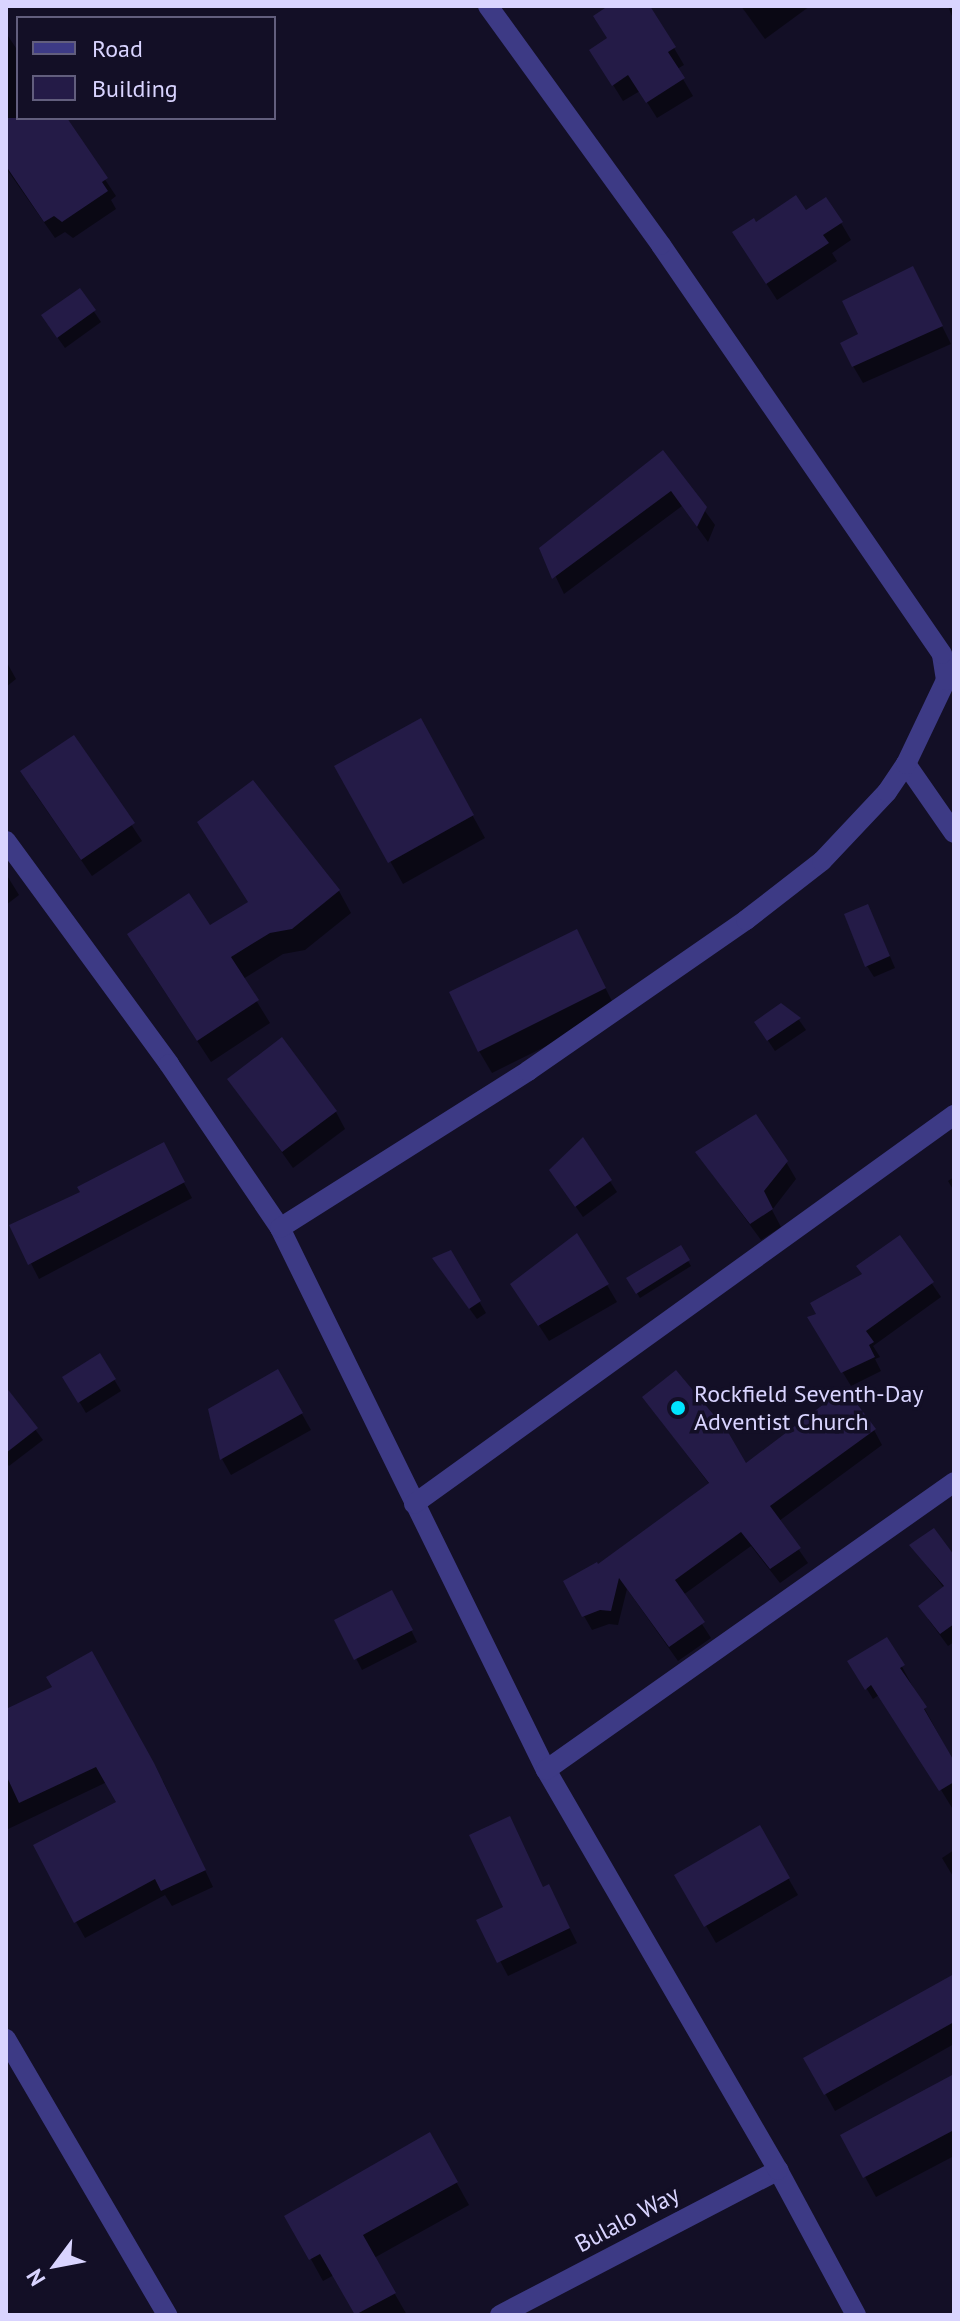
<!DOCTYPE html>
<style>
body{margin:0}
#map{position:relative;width:960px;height:2321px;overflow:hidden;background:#130f26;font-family:"PT Sans",sans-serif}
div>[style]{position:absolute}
.shadow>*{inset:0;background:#0007}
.building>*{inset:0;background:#241b47}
.minor>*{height:20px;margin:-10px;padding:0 10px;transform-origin:10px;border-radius:10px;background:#3d3a85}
.dots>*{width:22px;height:22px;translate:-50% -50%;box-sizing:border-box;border:4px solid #130f26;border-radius:50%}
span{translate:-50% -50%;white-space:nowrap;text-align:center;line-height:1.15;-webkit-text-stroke:7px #130f26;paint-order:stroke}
.poi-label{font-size:24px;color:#d9d4ff}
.left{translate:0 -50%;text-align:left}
.street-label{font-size:24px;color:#d9d4ff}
.frame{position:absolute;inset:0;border:8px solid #d9d4ff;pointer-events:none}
.legend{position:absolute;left:16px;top:16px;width:260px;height:104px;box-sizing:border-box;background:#130f26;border:2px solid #625e7d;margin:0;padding:10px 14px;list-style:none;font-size:24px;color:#d9d4ff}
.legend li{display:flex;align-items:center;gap:16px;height:40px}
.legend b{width:40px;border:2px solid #625e7d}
.north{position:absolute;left:16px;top:2225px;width:80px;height:80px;-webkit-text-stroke:6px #130f26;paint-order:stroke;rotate:238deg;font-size:22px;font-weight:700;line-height:32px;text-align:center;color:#d9d4ff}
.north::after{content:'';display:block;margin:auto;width:28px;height:36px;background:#d9d4ff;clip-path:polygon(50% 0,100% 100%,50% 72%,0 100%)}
</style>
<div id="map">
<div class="shadow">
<i style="clip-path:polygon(612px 6px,637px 6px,674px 48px,684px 65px,677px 69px,693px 96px,657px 118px,640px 91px,623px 101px,602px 67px,609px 39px)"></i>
<i style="clip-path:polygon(741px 6px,810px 6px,765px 39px)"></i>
<i style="clip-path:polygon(948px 6px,954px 6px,954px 21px)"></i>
<i style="clip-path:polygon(6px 33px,18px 51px,18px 118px,64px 118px,116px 196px,111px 200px,116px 209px,73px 238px,65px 232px,55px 238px,6px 168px)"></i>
<i style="clip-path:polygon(806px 213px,841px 223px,851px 240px,832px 253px,837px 261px,777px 300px,744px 249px,756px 224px)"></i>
<i style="clip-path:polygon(922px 286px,951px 344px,863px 383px,853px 366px,861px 335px)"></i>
<i style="clip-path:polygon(80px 291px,101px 322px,65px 348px,50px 327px)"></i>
<i style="clip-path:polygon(663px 453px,715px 525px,708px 542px,682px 506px,564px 594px,542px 548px)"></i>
<i style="clip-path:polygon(6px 661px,16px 679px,6px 687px)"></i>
<i style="clip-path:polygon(420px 721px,485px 838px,403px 884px,337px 767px)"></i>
<i style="clip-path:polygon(74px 738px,142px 841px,92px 876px,32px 789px)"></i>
<i style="clip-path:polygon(6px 874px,19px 895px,6px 905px)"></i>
<i style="clip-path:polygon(339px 891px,351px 913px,305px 950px,283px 954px,243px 979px,270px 1023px,211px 1062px,142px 957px,210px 928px,249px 903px)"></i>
<i style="clip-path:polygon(873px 917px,895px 968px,874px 977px,867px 966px)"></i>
<i style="clip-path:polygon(577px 932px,617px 1011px,492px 1073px,479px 1051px)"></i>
<i style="clip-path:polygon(781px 1005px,799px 1020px,806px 1030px,775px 1051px,763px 1033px)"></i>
<i style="clip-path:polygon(230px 1079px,336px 1112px,345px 1129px,293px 1168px)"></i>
<i style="clip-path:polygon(583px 1140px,617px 1192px,583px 1217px,558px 1181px)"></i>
<i style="clip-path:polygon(697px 1153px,786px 1162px,796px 1179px,772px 1210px,781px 1227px,761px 1240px)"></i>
<i style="clip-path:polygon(171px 1159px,192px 1198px,39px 1279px,12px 1226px)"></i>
<i style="clip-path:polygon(954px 1177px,954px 1191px,948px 1181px)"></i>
<i style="clip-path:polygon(900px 1237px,941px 1297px,873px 1346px,880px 1357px,875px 1359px,881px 1371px,851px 1386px,810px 1318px,819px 1315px,864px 1275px)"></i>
<i style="clip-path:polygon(680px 1248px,691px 1266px,640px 1298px,628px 1278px)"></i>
<i style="clip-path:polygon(450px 1252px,486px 1313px,477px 1319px,441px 1270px)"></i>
<i style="clip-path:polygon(607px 1285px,617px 1302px,549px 1341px,523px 1301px)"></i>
<i style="clip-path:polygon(100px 1356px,121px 1391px,86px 1413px,65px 1378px)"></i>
<i style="clip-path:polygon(278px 1372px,311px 1430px,231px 1475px,222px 1459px,210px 1410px)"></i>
<i style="clip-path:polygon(6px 1390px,43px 1440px,9px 1466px,6px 1462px)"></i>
<i style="clip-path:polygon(644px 1398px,745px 1466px,874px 1430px,882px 1445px,779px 1521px,808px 1563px,780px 1583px,751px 1546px,683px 1595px,711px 1638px,678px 1661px,627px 1589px,618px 1625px,609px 1624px,592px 1630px,584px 1616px,598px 1567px,710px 1485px)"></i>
<i style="clip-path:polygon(912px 1546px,954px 1558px,954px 1642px,948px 1646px,928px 1619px,944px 1588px)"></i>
<i style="clip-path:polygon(398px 1604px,417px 1642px,362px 1670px,337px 1621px)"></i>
<i style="clip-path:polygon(887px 1639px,954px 1763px,954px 1811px,912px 1743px,879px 1695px,873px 1699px,850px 1662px)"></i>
<i style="clip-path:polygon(6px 1711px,163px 1781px,213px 1887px,172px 1906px,165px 1895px,85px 1938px,76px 1922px,118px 1802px,107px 1782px,6px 1830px)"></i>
<i style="clip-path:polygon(759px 1828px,798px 1895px,716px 1943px,677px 1876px)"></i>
<i style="clip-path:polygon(954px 1850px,954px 1878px,942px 1858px)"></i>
<i style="clip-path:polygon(544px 1889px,556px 1901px,577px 1943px,508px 1976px,479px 1921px)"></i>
<i style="clip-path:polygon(954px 1976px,954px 2044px,835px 2111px,806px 2059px)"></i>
<i style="clip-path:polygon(954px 2076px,954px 2156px,876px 2197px,843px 2136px)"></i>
<i style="clip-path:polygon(430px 2135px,469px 2205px,374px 2258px,407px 2315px,357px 2315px,334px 2275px,323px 2281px,287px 2216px)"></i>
</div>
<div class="building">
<i style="clip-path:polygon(608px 6px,650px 6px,676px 47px,668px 52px,685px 78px,646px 103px,628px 75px,612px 86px,589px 50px,607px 38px,593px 16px)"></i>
<i style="clip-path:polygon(6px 118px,67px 118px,108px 178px,102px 182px,108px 191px,62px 222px,54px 216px,44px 222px,6px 166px)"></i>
<i style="clip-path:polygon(796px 195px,806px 210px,826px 197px,843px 222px,823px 235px,829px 243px,766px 284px,732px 232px,754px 218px,756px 222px)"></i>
<i style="clip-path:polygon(913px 266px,943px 326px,852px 367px,840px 343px,858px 334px,842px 301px)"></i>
<i style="clip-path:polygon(80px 288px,96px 310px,57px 338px,41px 315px)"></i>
<i style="clip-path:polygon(663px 450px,707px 507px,697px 527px,671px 491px,552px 579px,539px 548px)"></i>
<i style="clip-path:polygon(421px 718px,474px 815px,388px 863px,334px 766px)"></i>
<i style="clip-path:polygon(74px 735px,135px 823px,81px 860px,20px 771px)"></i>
<i style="clip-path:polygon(253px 780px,340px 890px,292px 929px,270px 933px,231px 957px,259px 1000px,197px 1041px,127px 934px,189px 893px,210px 925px,248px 902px,197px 822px)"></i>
<i style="clip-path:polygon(868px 904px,890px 956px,865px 967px,844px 914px)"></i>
<i style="clip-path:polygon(577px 929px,606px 988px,478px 1052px,449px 992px)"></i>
<i style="clip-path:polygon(781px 1003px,801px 1018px,767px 1041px,754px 1022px)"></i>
<i style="clip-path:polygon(282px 1037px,337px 1111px,282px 1152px,227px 1079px)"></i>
<i style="clip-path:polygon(756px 1114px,788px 1161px,764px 1191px,773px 1209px,750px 1224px,695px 1152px)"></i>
<i style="clip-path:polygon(583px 1137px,612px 1180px,575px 1207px,549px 1170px)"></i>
<i style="clip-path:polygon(164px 1142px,185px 1182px,28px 1265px,9px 1225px,80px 1192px,77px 1187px)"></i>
<i style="clip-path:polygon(577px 1233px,609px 1284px,538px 1326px,510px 1284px)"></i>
<i style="clip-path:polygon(900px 1235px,934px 1282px,866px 1331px,874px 1342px,869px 1345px,875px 1357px,841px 1373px,807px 1317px,816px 1314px,810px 1303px,862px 1274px,856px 1266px)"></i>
<i style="clip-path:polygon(681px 1245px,690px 1260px,636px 1294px,626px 1278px)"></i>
<i style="clip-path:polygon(451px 1250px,481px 1301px,469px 1309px,432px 1258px)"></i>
<i style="clip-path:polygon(100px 1353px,116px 1379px,78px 1403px,62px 1377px)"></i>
<i style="clip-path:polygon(278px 1369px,303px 1413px,220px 1460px,208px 1409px)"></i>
<i style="clip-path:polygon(676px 1370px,728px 1432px,746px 1463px,845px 1388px,876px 1429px,770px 1506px,801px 1548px,770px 1569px,741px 1532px,675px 1580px,705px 1622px,669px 1647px,619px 1578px,611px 1611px,600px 1610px,582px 1617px,563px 1581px,597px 1562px,598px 1564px,709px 1483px,642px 1397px)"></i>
<i style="clip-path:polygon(6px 1387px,38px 1428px,6px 1453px)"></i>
<i style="clip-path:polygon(934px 1528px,954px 1555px,954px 1624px,940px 1634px,918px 1606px,944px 1586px,909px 1545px)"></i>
<i style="clip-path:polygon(392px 1590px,413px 1630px,354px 1660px,334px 1620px)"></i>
<i style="clip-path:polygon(887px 1637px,905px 1665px,900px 1668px,927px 1707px,924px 1709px,954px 1761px,954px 1782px,939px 1791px,871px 1685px,865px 1690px,847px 1661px)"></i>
<i style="clip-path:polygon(92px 1651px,154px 1763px,206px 1870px,161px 1891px,155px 1879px,74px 1923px,33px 1845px,116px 1802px,96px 1767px,19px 1803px,6px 1775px,6px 1709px,52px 1687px,46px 1677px)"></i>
<i style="clip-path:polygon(510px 1816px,543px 1887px,549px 1884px,570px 1928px,497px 1963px,476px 1920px,503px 1907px,469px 1835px)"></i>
<i style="clip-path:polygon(760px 1825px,790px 1878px,704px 1927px,674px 1875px)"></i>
<i style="clip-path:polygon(954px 1974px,954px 2022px,824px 2095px,803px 2058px)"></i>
<i style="clip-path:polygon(954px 2074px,954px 2130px,863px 2178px,840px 2135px)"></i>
<i style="clip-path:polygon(430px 2132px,458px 2182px,363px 2235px,396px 2293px,355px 2315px,320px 2254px,309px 2260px,284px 2216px)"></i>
</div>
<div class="minor">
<i style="left:906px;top:764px;width:84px;rotate:55.2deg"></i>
<i style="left:6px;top:841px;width:276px;rotate:53.8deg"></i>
<i style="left:169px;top:1064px;width:198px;rotate:55.9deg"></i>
<i style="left:280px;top:1228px;width:604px;rotate:63.86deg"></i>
<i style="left:280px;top:1228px;width:294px;rotate:-32.3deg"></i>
<i style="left:528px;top:1071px;width:265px;rotate:-34.7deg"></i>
<i style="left:746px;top:920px;width:96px;rotate:-37.8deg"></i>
<i style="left:822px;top:861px;width:95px;rotate:-46.7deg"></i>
<i style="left:887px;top:792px;width:34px;rotate:-56deg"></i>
<i style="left:906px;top:764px;width:93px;rotate:-64.5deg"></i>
<i style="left:946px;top:680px;width:26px;rotate:-99deg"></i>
<i style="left:942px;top:654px;width:496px;rotate:-124.5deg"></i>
<i style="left:661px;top:245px;width:295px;rotate:-125.9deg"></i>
<i style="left:414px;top:1504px;width:666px;rotate:-35.77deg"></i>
<i style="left:6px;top:2039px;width:320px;rotate:59.7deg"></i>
<i style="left:500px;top:2315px;width:314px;rotate:-27.5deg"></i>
<i style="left:856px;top:2315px;width:165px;rotate:-118.3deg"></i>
<i style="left:778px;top:2170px;width:462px;rotate:-120.1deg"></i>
<i style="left:546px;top:1770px;width:499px;rotate:-35.2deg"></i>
</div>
<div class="dots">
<i style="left:678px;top:1408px;background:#00e5ff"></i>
</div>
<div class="poi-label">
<span class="left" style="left:694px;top:1408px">Rockfield Seventh-Day<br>Adventist Church</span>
</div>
<div class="street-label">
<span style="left:627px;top:2219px;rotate:-28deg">Bulalo Way</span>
</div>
<div class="frame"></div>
<ul class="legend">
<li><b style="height:10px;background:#3d3a85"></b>Road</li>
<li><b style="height:22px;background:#241b47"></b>Building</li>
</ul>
<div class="north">N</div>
</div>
